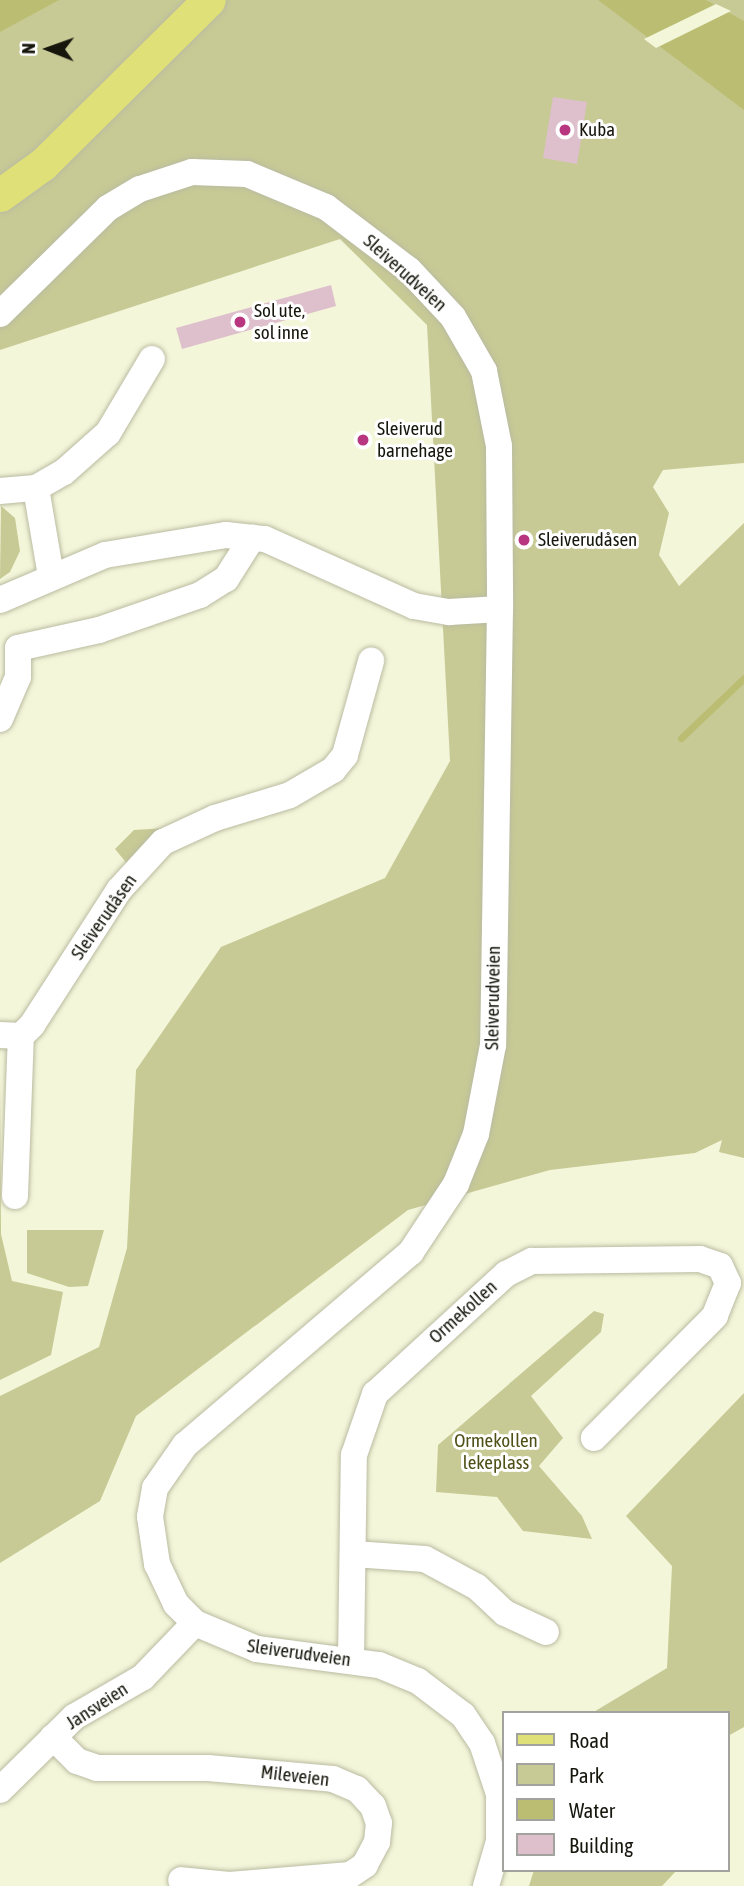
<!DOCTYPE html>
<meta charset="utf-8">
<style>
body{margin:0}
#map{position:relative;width:744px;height:1886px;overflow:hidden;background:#f4f6da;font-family:"Asap Condensed",sans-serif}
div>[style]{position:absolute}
.green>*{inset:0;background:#c7ca95}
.water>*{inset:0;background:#bbbe72}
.pier>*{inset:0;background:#f4f6da}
.stream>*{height:7px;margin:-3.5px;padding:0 3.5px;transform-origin:3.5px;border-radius:3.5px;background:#bbbe72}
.building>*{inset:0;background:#ddc0cc}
.roads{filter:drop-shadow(0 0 2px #babba1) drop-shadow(0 0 2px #babba1)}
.minor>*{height:26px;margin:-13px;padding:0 13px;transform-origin:13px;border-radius:13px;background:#fff}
.major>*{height:33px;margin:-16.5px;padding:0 16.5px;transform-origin:16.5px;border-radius:16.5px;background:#dfe077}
.dots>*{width:19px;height:19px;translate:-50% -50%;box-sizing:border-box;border:4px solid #fff;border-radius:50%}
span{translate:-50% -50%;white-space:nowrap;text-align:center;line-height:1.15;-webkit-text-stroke:6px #fff;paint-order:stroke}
.poi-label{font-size:19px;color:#16160d}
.left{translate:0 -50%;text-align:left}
.street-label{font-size:19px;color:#16160d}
.park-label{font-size:19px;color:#4f5017}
.legend{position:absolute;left:502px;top:1711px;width:228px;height:161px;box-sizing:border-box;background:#fff;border:2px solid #a2a29e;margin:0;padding:9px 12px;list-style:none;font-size:21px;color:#16160d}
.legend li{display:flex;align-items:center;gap:14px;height:35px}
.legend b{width:35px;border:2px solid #a2a29e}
.north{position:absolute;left:14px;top:14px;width:70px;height:70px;-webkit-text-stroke:5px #fff;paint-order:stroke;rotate:271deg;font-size:19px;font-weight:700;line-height:28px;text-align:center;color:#16160d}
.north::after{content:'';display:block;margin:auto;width:24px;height:32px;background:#16160d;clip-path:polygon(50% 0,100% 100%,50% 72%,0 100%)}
</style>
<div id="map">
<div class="green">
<i style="clip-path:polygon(0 0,744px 0,744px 463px,663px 470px,653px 487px,669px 513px,659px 555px,679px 586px,744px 523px,744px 1158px,719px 1152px,722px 1140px,695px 1153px,550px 1170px,408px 1210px,136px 1416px,100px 1501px,0 1563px,0 1396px,99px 1347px,127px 1248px,136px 1070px,221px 947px,385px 878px,450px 761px,427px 325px,340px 239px,0 350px)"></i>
<i style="clip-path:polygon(1px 506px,15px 518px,20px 551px,10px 572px,0 579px)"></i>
<i style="clip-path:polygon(166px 828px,129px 866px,115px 849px,134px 830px)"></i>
<i style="clip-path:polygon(0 1071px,1px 1234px,12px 1281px,63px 1292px,51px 1355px,0 1380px)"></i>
<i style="clip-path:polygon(27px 1230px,104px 1230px,88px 1286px,69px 1287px,27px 1273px)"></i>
<i style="clip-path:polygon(594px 1311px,604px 1314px,601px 1332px,531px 1396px,563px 1438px,539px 1466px,582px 1516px,592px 1539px,523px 1531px,497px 1497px,436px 1492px,438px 1445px)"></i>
<i style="clip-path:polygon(744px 1393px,744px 1727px,728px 1736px,728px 1713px,592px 1713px,667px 1668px,672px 1566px,626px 1516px)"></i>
<i style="clip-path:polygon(534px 1870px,677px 1870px,662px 1886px,529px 1886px)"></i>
</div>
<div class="water">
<i style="clip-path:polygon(0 0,59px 0,0 32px)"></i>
<i style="clip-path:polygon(598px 0,706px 0,744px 21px,744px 110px)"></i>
</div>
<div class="pier">
<i style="clip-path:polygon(716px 4px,731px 11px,656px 48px,644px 39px)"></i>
</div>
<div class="stream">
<i style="left:681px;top:738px;width:87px;rotate:-43.6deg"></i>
</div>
<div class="building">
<i style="clip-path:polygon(553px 97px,587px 102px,577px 164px,543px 158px)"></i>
<i style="clip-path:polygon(331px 285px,336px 306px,182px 349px,176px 328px)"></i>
</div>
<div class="roads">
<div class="minor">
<i style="left:0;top:314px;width:151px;rotate:-44.5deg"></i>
<i style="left:108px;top:208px;width:37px;rotate:-31deg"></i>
<i style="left:140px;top:189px;width:55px;rotate:-18.1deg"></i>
<i style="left:192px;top:172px;width:55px;rotate:2.1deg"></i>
<i style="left:247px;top:174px;width:86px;rotate:22.7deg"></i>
<i style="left:326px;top:207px;width:104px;rotate:37.2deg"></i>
<i style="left:409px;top:270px;width:64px;rotate:46.9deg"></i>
<i style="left:453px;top:317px;width:62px;rotate:60.1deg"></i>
<i style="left:484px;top:371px;width:76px;rotate:78.7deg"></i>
<i style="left:499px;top:446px;width:163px;rotate:89.6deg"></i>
<i style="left:500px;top:609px;width:436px;rotate:90.9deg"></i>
<i style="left:493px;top:1045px;width:91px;rotate:100.8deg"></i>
<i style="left:476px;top:1134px;width:54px;rotate:111.8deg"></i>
<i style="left:456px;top:1184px;width:82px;rotate:123.5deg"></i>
<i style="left:411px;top:1252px;width:297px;rotate:139.5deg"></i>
<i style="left:185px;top:1445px;width:52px;rotate:124.9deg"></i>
<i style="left:155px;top:1488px;width:29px;rotate:100deg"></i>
<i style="left:150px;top:1517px;width:48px;rotate:81.5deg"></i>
<i style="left:157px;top:1564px;width:44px;rotate:64.6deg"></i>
<i style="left:176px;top:1604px;width:27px;rotate:45deg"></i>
<i style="left:195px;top:1623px;width:67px;rotate:22.8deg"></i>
<i style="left:257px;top:1649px;width:123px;rotate:7.5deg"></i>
<i style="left:379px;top:1665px;width:42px;rotate:22.3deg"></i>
<i style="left:418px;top:1681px;width:56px;rotate:37.1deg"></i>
<i style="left:463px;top:1715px;width:34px;rotate:56deg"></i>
<i style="left:482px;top:1743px;width:54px;rotate:71.6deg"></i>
<i style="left:499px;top:1794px;width:47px;rotate:90deg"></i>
<i style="left:499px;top:1841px;width:47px;rotate:106.1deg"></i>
<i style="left:0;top:491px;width:36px;rotate:-5deg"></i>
<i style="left:51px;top:576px;width:89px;rotate:-99.7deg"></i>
<i style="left:36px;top:488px;width:32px;rotate:-30deg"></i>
<i style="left:64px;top:472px;width:59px;rotate:-41.6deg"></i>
<i style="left:108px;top:433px;width:86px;rotate:-59.3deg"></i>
<i style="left:0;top:600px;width:114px;rotate:-23.2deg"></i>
<i style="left:105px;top:555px;width:123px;rotate:-9.4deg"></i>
<i style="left:226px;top:535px;width:39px;rotate:6deg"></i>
<i style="left:265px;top:539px;width:163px;rotate:24.2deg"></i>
<i style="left:414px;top:606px;width:36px;rotate:10deg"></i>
<i style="left:449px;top:612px;width:51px;rotate:-3.4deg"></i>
<i style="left:0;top:719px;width:46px;rotate:-66.8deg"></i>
<i style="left:18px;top:677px;width:29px;rotate:-90deg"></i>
<i style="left:18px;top:648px;width:83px;rotate:-12.5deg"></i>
<i style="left:99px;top:630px;width:107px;rotate:-19.1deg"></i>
<i style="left:200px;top:595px;width:31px;rotate:-32deg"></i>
<i style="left:226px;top:579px;width:49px;rotate:-57.6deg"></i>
<i style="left:0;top:1035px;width:21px;rotate:3deg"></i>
<i style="left:21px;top:1036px;width:16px;rotate:-45deg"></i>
<i style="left:32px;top:1025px;width:161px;rotate:-57.2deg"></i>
<i style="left:119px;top:890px;width:65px;rotate:-47.5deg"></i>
<i style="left:163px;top:842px;width:57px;rotate:-24.8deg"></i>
<i style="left:215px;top:818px;width:78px;rotate:-17deg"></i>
<i style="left:290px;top:795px;width:50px;rotate:-30.2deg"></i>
<i style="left:333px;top:770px;width:19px;rotate:-51deg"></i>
<i style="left:345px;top:755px;width:98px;rotate:-74.5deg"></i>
<i style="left:15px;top:1196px;width:160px;rotate:-87.9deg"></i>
<i style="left:354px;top:1554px;width:71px;rotate:4deg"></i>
<i style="left:425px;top:1559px;width:59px;rotate:28.3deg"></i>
<i style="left:477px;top:1587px;width:38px;rotate:43deg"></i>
<i style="left:505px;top:1613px;width:45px;rotate:24.9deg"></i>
<i style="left:351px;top:1660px;width:205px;rotate:-89.2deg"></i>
<i style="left:354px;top:1455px;width:65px;rotate:-71deg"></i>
<i style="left:375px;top:1394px;width:178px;rotate:-42.5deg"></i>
<i style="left:506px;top:1274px;width:29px;rotate:-27deg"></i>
<i style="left:532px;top:1261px;width:168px;rotate:-0.7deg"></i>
<i style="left:700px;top:1259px;width:21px;rotate:19deg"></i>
<i style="left:720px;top:1266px;width:19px;rotate:65deg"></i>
<i style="left:728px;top:1283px;width:35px;rotate:112deg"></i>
<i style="left:715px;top:1316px;width:172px;rotate:134.8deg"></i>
<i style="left:53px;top:1737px;width:34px;rotate:45deg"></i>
<i style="left:77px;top:1761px;width:21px;rotate:19deg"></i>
<i style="left:97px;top:1768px;width:111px"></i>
<i style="left:208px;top:1768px;width:125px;rotate:5deg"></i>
<i style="left:333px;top:1779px;width:26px;rotate:23deg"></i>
<i style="left:357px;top:1789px;width:23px;rotate:47deg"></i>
<i style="left:373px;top:1806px;width:18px;rotate:71deg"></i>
<i style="left:379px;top:1823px;width:19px;rotate:96deg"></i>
<i style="left:377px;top:1842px;width:26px;rotate:118deg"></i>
<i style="left:365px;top:1865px;width:18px;rotate:146deg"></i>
<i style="left:350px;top:1875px;width:121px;rotate:175.3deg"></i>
<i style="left:229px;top:1885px;width:48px;rotate:-174.1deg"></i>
<i style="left:0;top:1790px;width:104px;rotate:-44.6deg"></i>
<i style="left:74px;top:1717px;width:80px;rotate:-30.1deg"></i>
<i style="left:143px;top:1677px;width:75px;rotate:-46.1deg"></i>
</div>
<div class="major">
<i style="left:0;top:195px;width:53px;rotate:-35.8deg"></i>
<i style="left:43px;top:164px;width:233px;rotate:-44.7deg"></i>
</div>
</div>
<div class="dots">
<i style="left:565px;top:130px;background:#b83680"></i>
<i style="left:240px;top:322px;background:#b83680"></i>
<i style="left:363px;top:440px;background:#b83680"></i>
<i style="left:524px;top:540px;background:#b83680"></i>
</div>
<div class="poi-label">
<span class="left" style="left:579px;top:130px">Kuba</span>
<span class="left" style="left:254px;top:322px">Sol ute,<br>sol inne</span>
<span class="left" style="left:377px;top:440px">Sleiverud<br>barnehage</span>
<span class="left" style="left:538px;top:540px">Sleiverudåsen</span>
</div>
<div class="street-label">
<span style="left:405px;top:273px;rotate:42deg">Sleiverudveien</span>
<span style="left:104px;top:917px;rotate:-55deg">Sleiverudåsen</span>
<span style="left:493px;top:998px;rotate:-89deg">Sleiverudveien</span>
<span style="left:463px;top:1312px;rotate:-42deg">Ormekollen</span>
<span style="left:299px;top:1653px;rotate:8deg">Sleiverudveien</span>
<span style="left:97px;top:1706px;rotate:-33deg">Jansveien</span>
<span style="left:295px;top:1776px;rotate:7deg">Mileveien</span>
</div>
<div class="park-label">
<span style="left:496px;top:1452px">Ormekollen<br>lekeplass</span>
</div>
<ul class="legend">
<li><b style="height:9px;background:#dfe077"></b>Road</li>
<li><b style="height:19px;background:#c7ca95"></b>Park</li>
<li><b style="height:19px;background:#bbbe72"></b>Water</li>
<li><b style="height:19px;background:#ddc0cc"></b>Building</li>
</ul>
<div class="north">N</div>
</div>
